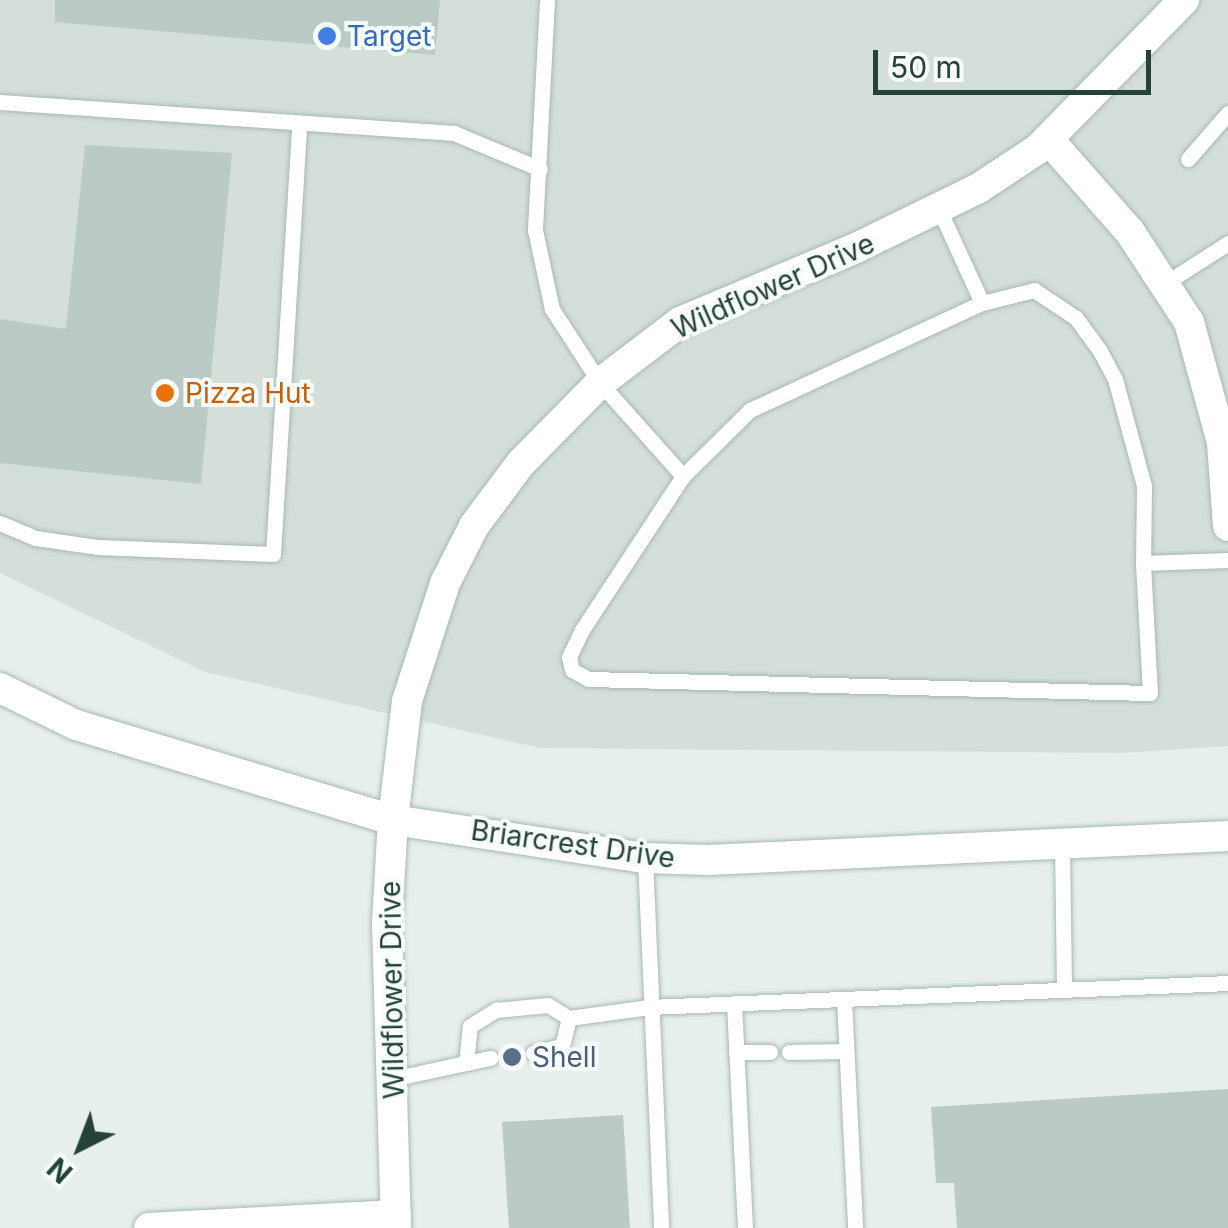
<!DOCTYPE html>
<style>
body{margin:0}
#map{position:relative;width:1228px;height:1228px;overflow:hidden;background:#e6efeb;font-family:Inter,sans-serif}
div>[style]{position:absolute}
.built>*{inset:0;background:#d4dfda}
.building>*{inset:0;background:#bbcac4}
.roads{filter:drop-shadow(0 0 2px #a8b8b2) drop-shadow(0 0 2px #a8b8b2)}
.lane>*{height:15px;margin:-7.5px;padding:0 7.5px;transform-origin:7.5px;border-radius:7.5px;background:#fff}
.street>*{height:30px;margin:-15px;padding:0 15px;transform-origin:15px;border-radius:15px;background:#fff}
.secondary>*{height:30px;margin:-15px;padding:0 15px;transform-origin:15px;border-radius:15px;background:#fff}
.dots>*{width:28px;height:28px;translate:-50% -50%;box-sizing:border-box;border:5px solid #f7fbf9;border-radius:50%}
span{translate:-50% -50%;white-space:nowrap;text-align:center;line-height:1.15;-webkit-text-stroke:8px #f7fbf9;paint-order:stroke}
.shop-label{font-size:28px;color:#366cbe}
.left{translate:0 -50%;text-align:left}
.street-label{font-size:28px;color:#24423a}
.food-label{font-size:28px;color:#c56008}
.service-label{font-size:28px;color:#4e5e75}
.north{position:absolute;left:30px;top:1098px;width:100px;height:100px;-webkit-text-stroke:8px #f7fbf9;paint-order:stroke;rotate:222deg;font-size:28px;font-weight:700;line-height:40px;text-align:center;color:#24423a}
.north::after{content:'';display:block;margin:auto;width:35px;height:45px;background:#24423a;clip-path:polygon(50% 0,100% 100%,50% 72%,0 100%)}
.scale{position:absolute;left:873px;top:50px;width:278px;height:45px;box-sizing:border-box;border:5px solid #24423a;border-top:0;padding-left:12px;font-size:30px;line-height:35px;white-space:nowrap;color:#24423a;-webkit-text-stroke:8px #f7fbf9;paint-order:stroke}
</style>
<div id="map">
<div class="built">
<i style="clip-path:polygon(0 0,1228px 0,1228px 746px,1121px 753px,540px 748px,205px 672px,0 573px)"></i>
</div>
<div class="building">
<i style="clip-path:polygon(55px 0,440px 0,435px 55px,55px 22px)"></i>
<i style="clip-path:polygon(85px 145px,232px 153px,201px 484px,0 463px,0 319px,66px 329px)"></i>
<i style="clip-path:polygon(1228px 1089px,1228px 1228px,957px 1228px,954px 1183px,936px 1183px,931px 1107px)"></i>
<i style="clip-path:polygon(623px 1115px,630px 1228px,509px 1228px,502px 1122px)"></i>
</div>
<div class="roads">
<div class="lane">
<i style="left:547px;top:0;width:230px;rotate:93deg"></i>
<i style="left:535px;top:230px;width:81px;rotate:77.9deg"></i>
<i style="left:552px;top:309px;width:88px;rotate:57deg"></i>
<i style="left:600px;top:383px;width:125px;rotate:48.3deg"></i>
<i style="left:683px;top:476px;width:184px;rotate:123.3deg"></i>
<i style="left:582px;top:630px;width:30px;rotate:116deg"></i>
<i style="left:569px;top:657px;width:13px;rotate:77deg"></i>
<i style="left:572px;top:670px;width:18px;rotate:29deg"></i>
<i style="left:588px;top:679px;width:562px;rotate:1.43deg"></i>
<i style="left:1150px;top:693px;width:130px;rotate:-93.1deg"></i>
<i style="left:1143px;top:563px;width:85px;rotate:-2deg"></i>
<i style="left:0;top:102px;width:455px;rotate:3.9deg"></i>
<i style="left:454px;top:133px;width:93px;rotate:22.7deg"></i>
<i style="left:1188px;top:159px;width:61px;rotate:-49deg"></i>
<i style="left:939px;top:209px;width:103px;rotate:65.4deg"></i>
<i style="left:982px;top:303px;width:54px;rotate:-14deg"></i>
<i style="left:1034px;top:290px;width:50px;rotate:33.7deg"></i>
<i style="left:1076px;top:318px;width:41px;rotate:54deg"></i>
<i style="left:1100px;top:351px;width:32px;rotate:62deg"></i>
<i style="left:1115px;top:379px;width:111px;rotate:74.8deg"></i>
<i style="left:1144px;top:486px;width:77px;rotate:90.7deg"></i>
<i style="left:1164px;top:284px;width:76px;rotate:-32.6deg"></i>
<i style="left:683px;top:476px;width:94px;rotate:-44.6deg"></i>
<i style="left:750px;top:410px;width:255px;rotate:-24.8deg"></i>
<i style="left:0;top:523px;width:39px;rotate:23deg"></i>
<i style="left:36px;top:538px;width:63px;rotate:8.3deg"></i>
<i style="left:98px;top:547px;width:175px;rotate:2.3deg"></i>
<i style="left:273px;top:554px;width:431px;rotate:-86.5deg"></i>
<i style="left:1062px;top:844px;width:146px;rotate:89.2deg"></i>
<i style="left:645px;top:858px;width:370px;rotate:87.5deg"></i>
<i style="left:844px;top:999px;width:229px;rotate:87.2deg"></i>
<i style="left:734px;top:1003px;width:225px;rotate:87.2deg"></i>
<i style="left:736px;top:1052px;width:34px"></i>
<i style="left:789px;top:1052px;width:57px;rotate:-1deg"></i>
<i style="left:533px;top:1053px;width:30px;rotate:-14deg"></i>
<i style="left:562px;top:1046px;width:29px;rotate:-76deg"></i>
<i style="left:466px;top:1063px;width:25px;rotate:-12deg"></i>
<i style="left:392px;top:1079px;width:76px;rotate:-12.2deg"></i>
<i style="left:466px;top:1063px;width:37px;rotate:-84deg"></i>
<i style="left:470px;top:1026px;width:31px;rotate:-32deg"></i>
<i style="left:496px;top:1010px;width:52px;rotate:-5.5deg"></i>
<i style="left:548px;top:1005px;width:25px;rotate:32deg"></i>
<i style="left:569px;top:1018px;width:81px;rotate:-7.8deg"></i>
<i style="left:649px;top:1007px;width:579px;rotate:-2.37deg"></i>
</div>
<div class="street">
<i style="left:1048px;top:139px;width:124px;rotate:48.6deg"></i>
<i style="left:1130px;top:232px;width:108px;rotate:56.8deg"></i>
<i style="left:1189px;top:322px;width:125px;rotate:74.7deg"></i>
<i style="left:1222px;top:443px;width:83px;rotate:85.9deg"></i>
<i style="left:149px;top:1228px;width:247px;rotate:-3deg"></i>
<i style="left:396px;top:1228px;width:305px;rotate:-91.7deg"></i>
<i style="left:387px;top:923px;width:103px;rotate:-86.7deg"></i>
<i style="left:393px;top:820px;width:120px;rotate:-83.3deg"></i>
<i style="left:407px;top:701px;width:124px;rotate:-72.1deg"></i>
<i style="left:445px;top:583px;width:64px;rotate:-63deg"></i>
<i style="left:474px;top:526px;width:79px;rotate:-53.3deg"></i>
<i style="left:521px;top:463px;width:112px;rotate:-45.4deg"></i>
<i style="left:600px;top:383px;width:101px;rotate:-37.3deg"></i>
<i style="left:680px;top:322px;width:191px;rotate:-22.8deg"></i>
<i style="left:856px;top:248px;width:137px;rotate:-26deg"></i>
<i style="left:979px;top:188px;width:71px;rotate:-33.5deg"></i>
<i style="left:1038px;top:149px;width:209px;rotate:-45.6deg"></i>
</div>
<div class="secondary">
<i style="left:0;top:688px;width:85px;rotate:26deg"></i>
<i style="left:76px;top:725px;width:331px;rotate:16.7deg"></i>
<i style="left:393px;top:820px;width:255px;rotate:8.6deg"></i>
<i style="left:645px;top:858px;width:63px;rotate:1.8deg"></i>
<i style="left:708px;top:860px;width:521px;rotate:-2.64deg"></i>
</div>
</div>
<div class="dots">
<i style="left:327px;top:36px;background:#3f7fe0"></i>
<i style="left:165px;top:393px;background:#e8710a"></i>
<i style="left:512px;top:1057px;background:#5c6f8a"></i>
</div>
<div class="shop-label">
<span class="left" style="left:347px;top:36px">Target</span>
</div>
<div class="street-label">
<span style="left:773px;top:286px;rotate:-24deg">Wildflower Drive</span>
<span style="left:573px;top:844px;rotate:8deg">Briarcrest Drive</span>
<span style="left:392px;top:990px;rotate:-91deg">Wildflower Drive</span>
</div>
<div class="food-label">
<span class="left" style="left:185px;top:393px">Pizza Hut</span>
</div>
<div class="service-label">
<span class="left" style="left:532px;top:1057px">Shell</span>
</div>
<div class="north">N</div>
<div class="scale">50 m</div>
</div>
